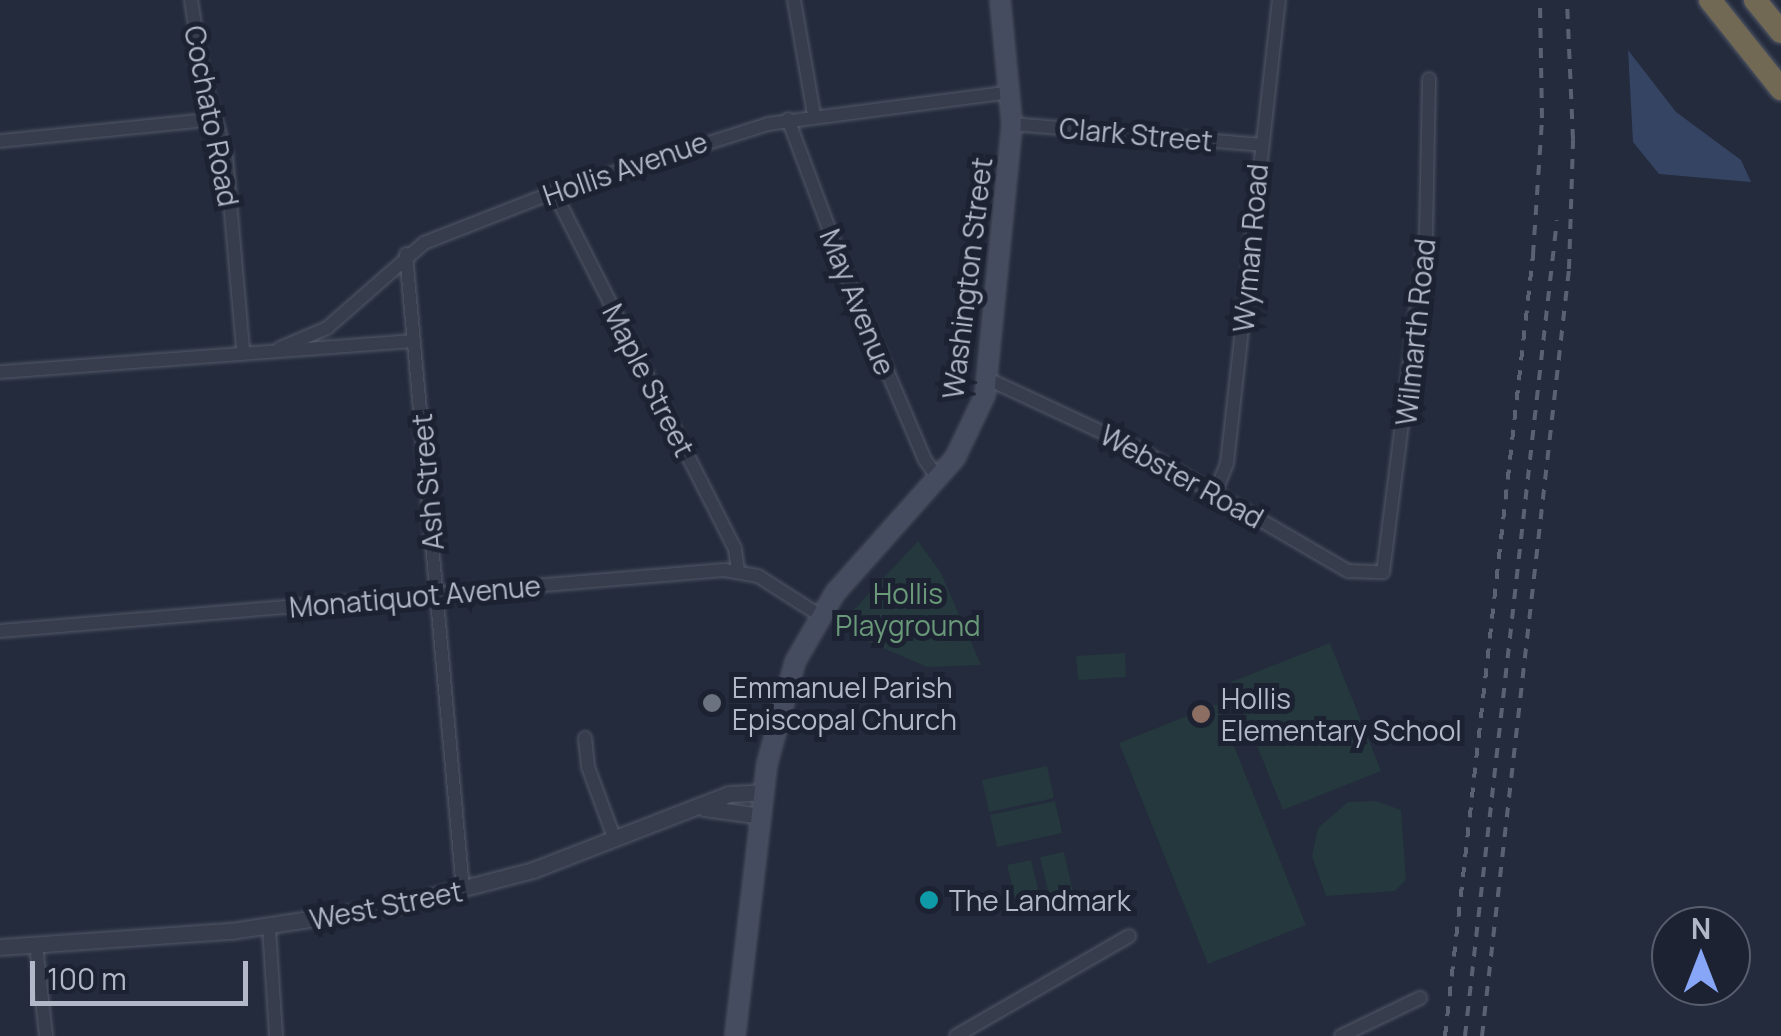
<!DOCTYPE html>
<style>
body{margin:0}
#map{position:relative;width:1781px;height:1036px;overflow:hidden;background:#232b3c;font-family:Manrope,sans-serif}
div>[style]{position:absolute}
.green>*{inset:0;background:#25383d}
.water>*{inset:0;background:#364463}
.roads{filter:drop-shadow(0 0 2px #525867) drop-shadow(0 0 2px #525867)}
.minor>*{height:12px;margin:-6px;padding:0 6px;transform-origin:6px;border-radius:6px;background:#373d4c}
.tertiary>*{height:15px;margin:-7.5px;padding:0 7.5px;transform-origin:7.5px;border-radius:7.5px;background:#373d4c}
.secondary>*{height:18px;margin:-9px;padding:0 9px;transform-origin:9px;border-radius:9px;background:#454c5f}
.motorway>*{height:22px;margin:-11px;padding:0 11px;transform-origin:11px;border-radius:11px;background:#726954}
.rail>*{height:4px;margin-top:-2px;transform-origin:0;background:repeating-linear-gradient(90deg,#596173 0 10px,transparent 0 20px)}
.dots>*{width:28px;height:28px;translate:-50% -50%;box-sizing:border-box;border:5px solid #1c2231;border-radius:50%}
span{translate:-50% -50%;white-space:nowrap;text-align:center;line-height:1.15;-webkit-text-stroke:10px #1c2231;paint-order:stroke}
.street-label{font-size:28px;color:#b2b8c8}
.park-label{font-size:28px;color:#699979}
.poi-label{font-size:28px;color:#b2b8c8}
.left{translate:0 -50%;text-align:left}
.north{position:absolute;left:1651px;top:906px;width:100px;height:100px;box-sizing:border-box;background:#1c2231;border:2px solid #585e6d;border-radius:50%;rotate:0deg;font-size:28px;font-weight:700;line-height:40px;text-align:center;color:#b2b8c8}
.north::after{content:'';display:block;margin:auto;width:35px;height:45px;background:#87a6f8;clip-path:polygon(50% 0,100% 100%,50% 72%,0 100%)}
.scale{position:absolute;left:30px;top:961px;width:218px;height:45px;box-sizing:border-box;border:5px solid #b2b8c8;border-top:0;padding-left:12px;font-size:30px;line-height:35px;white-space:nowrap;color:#b2b8c8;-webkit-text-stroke:8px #1c2231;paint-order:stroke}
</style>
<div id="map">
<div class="green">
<i style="clip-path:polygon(918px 541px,941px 573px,981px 665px,927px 667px,837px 628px)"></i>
<i style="clip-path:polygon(1330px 643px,1381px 771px,1283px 810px,1231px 682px)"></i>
<i style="clip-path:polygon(1125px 653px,1126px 677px,1078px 680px,1076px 656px)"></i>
<i style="clip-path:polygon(1217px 704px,1306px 925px,1208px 964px,1119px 743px)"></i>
<i style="clip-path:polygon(1047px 766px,1054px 798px,989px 812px,982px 780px)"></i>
<i style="clip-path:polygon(1055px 801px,1062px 833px,997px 847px,990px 815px)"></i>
<i style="clip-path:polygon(1376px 801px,1401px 810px,1406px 880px,1395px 891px,1326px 896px,1312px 856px,1318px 828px,1348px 802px)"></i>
<i style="clip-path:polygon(1064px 852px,1075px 901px,1052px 907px,1040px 857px)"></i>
<i style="clip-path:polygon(1031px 860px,1043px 909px,1019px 915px,1007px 865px)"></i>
</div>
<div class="water">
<i style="clip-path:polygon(1628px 50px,1676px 112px,1741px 160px,1751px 182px,1659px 174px,1633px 142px)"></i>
</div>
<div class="roads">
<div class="minor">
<i style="left:191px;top:0;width:83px;rotate:81deg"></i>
<i style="left:204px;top:82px;width:76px;rotate:73.2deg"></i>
<i style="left:226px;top:155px;width:197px;rotate:85deg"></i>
<i style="left:794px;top:0;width:117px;rotate:80.1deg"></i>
<i style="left:788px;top:119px;width:165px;rotate:69.5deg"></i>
<i style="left:846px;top:274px;width:202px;rotate:67deg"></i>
<i style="left:925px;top:460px;width:24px;rotate:54deg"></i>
<i style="left:1012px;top:124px;width:249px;rotate:4.8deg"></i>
<i style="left:0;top:141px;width:217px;rotate:-5.8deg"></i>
<i style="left:554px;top:192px;width:400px;rotate:63.1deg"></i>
<i style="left:735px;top:549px;width:21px;rotate:82deg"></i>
<i style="left:406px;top:254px;width:639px;rotate:84.88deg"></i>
<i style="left:280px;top:348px;width:51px;rotate:-23.1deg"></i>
<i style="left:327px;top:328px;width:129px;rotate:-41.2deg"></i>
<i style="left:424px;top:243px;width:140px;rotate:-21.4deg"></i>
<i style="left:554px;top:192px;width:225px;rotate:-17.6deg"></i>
<i style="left:768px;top:124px;width:246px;rotate:-7.5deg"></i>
<i style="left:0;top:372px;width:415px;rotate:-4.3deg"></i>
<i style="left:988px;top:379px;width:168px;rotate:25deg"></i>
<i style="left:1140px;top:450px;width:241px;rotate:30.2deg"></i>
<i style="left:1348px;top:571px;width:35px;rotate:2deg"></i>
<i style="left:1383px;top:572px;width:339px;rotate:-82.7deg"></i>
<i style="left:1426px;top:236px;width:157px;rotate:-88.9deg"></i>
<i style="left:1215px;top:493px;width:32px;rotate:-68deg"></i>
<i style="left:1227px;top:463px;width:466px;rotate:-83.6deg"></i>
<i style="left:0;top:631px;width:727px;rotate:-4.82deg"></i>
<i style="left:724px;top:570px;width:35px;rotate:10deg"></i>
<i style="left:758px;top:576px;width:72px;rotate:32.6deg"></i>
<i style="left:585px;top:738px;width:29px;rotate:84deg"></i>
<i style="left:588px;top:767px;width:78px;rotate:69.7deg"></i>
<i style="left:269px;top:927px;width:109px;rotate:86.3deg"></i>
<i style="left:36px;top:945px;width:92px;rotate:83.7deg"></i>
<i style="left:956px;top:1036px;width:200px;rotate:-30deg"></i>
<i style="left:1341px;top:1036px;width:88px;rotate:-25.7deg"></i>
</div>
<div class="tertiary">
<i style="left:704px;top:808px;width:58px;rotate:8deg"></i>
<i style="left:0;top:947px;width:232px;rotate:-4deg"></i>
<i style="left:231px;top:931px;width:166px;rotate:-8.7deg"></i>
<i style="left:395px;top:906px;width:143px;rotate:-14.6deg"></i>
<i style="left:533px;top:870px;width:210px;rotate:-21.2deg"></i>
<i style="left:729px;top:794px;width:35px;rotate:-3deg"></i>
</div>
<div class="secondary">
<i style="left:735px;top:1036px;width:274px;rotate:-83.3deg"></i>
<i style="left:767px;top:764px;width:106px;rotate:-74.6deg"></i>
<i style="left:795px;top:662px;width:80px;rotate:-59.9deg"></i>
<i style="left:835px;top:593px;width:181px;rotate:-48.4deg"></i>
<i style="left:955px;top:458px;width:70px;rotate:-64.5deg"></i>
<i style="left:985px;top:395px;width:272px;rotate:-84.3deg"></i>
<i style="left:1012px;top:124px;width:125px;rotate:-95.5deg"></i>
</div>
<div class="motorway">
<i style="left:1710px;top:0;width:114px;rotate:51.4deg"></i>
<i style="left:1755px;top:0;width:41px;rotate:50.9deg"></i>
</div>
</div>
<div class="rail">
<i style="left:1445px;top:1036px;width:786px;rotate:-83.57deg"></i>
<i style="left:1533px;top:255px;width:137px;rotate:-86.2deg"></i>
<i style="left:1542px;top:118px;width:118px;rotate:-91deg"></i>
<i style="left:1465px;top:1036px;width:821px;rotate:-83.57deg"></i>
<i style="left:1482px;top:1036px;width:772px;rotate:-83.53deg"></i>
<i style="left:1569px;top:269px;width:130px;rotate:-88.2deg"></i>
<i style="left:1573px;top:139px;width:139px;rotate:-92.5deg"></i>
</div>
<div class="dots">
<i style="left:712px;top:703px;background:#6b7280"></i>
<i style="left:1201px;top:714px;background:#8d6e63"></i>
<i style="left:929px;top:900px;background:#0f9aa8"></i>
</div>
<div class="street-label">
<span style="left:212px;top:116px;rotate:79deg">Cochato Road</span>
<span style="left:1136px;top:134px;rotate:5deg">Clark Street</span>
<span style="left:625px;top:168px;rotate:-19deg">Hollis Avenue</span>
<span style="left:1250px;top:248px;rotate:-85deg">Wyman Road</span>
<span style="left:967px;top:278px;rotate:-83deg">Washington Street</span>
<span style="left:858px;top:302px;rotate:68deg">May Avenue</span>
<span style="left:1415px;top:332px;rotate:-84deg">Wilmarth Road</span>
<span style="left:649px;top:380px;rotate:63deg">Maple Street</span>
<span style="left:1182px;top:476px;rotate:29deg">Webster Road</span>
<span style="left:427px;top:482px;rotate:-95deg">Ash Street</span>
<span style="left:415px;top:596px;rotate:-5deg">Monatiquot Avenue</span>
<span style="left:386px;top:905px;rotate:-11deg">West Street</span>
</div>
<div class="park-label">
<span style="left:908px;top:609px">Hollis<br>Playground</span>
</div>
<div class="poi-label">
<span class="left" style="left:732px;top:703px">Emmanuel Parish<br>Episcopal Church</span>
<span class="left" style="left:1221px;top:714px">Hollis<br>Elementary School</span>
<span class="left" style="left:949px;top:900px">The Landmark</span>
</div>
<div class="north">N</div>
<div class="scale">100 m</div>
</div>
